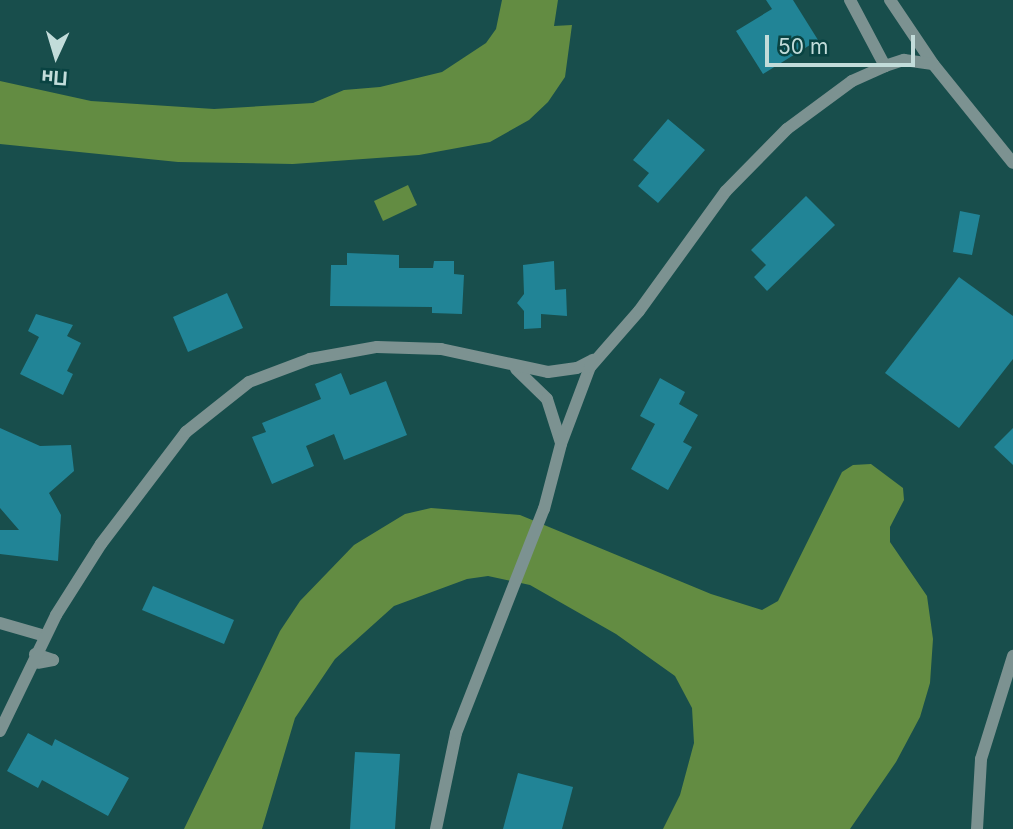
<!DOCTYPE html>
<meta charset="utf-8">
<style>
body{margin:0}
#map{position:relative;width:1013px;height:829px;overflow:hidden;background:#184e4c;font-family:Inter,sans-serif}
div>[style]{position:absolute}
.water>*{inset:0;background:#638c42}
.building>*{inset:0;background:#218496}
.minor>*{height:12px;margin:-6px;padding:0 6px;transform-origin:6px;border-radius:6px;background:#7c9291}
span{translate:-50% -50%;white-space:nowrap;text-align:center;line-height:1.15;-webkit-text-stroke:5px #094342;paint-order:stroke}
.north{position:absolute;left:21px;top:21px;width:70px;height:70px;-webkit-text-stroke:5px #094342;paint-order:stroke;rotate:184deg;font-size:19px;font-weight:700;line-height:28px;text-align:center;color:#c2dcda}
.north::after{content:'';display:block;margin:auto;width:24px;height:32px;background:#c2dcda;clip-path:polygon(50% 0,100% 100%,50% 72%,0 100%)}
.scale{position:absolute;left:765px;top:35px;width:150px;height:32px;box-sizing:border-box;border:4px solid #c2dcda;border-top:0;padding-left:9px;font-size:21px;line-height:24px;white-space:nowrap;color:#c2dcda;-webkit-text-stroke:5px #094342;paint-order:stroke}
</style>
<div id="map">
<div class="water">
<i style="clip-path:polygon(502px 0,558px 0,554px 26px,572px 25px,565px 77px,548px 102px,529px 120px,490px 142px,419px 155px,293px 164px,178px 162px,0 144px,0 81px,91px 101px,214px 109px,313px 103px,344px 90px,380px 87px,442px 72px,486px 43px,496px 29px)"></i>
<i style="clip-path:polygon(408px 185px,417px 205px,383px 221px,374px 201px)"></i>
<i style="clip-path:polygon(871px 464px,903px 488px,904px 500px,890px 527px,890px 542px,927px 596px,933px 639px,930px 683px,920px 717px,896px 762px,850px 829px,663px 829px,680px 795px,694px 743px,692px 708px,675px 676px,616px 634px,530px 585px,488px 576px,467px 579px,394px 606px,335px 659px,295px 718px,262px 829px,184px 829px,280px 631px,300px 601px,354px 545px,405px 514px,431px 508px,520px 515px,711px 594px,762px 610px,778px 601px,842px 472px,853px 465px)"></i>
</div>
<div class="building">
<i style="clip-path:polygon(766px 0,793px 0,818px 40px,763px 74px,736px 31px,772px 9px)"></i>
<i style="clip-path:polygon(668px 119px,705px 150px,658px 203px,638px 186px,649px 173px,633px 160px)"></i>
<i style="clip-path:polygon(806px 196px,835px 225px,767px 291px,754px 277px,766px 265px,751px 250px)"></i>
<i style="clip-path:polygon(960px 211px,980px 215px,972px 255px,953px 252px)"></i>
<i style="clip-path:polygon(347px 253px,399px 255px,399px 268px,433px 268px,434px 261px,454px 261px,454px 274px,464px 275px,462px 314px,432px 313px,432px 307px,330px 306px,331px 265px,347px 265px)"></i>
<i style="clip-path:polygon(554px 261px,555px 290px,566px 289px,567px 316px,541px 314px,541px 328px,524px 329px,524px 311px,517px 303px,524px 294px,523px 265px)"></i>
<i style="clip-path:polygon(959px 277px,1013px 316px,1013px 359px,959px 428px,885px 373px)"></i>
<i style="clip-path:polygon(227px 293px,243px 328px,188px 352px,173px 317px)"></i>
<i style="clip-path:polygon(36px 314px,73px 325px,67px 336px,81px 343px,67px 371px,73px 374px,63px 395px,20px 374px,39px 337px,28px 331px)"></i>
<i style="clip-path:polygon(341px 373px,350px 395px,386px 381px,407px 435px,344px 460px,334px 434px,306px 446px,314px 466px,272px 484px,252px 437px,266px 432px,262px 423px,321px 399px,315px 384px)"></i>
<i style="clip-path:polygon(660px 378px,685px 392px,679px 404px,698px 415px,683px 442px,692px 447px,668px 490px,631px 469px,655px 424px,640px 416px)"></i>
<i style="clip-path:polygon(0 428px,40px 446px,71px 445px,74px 471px,49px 493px,61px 515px,58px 561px,0 554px,0 530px,19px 530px,0 508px)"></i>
<i style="clip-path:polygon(1013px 428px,1013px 465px,994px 447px)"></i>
<i style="clip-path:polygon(153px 586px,234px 620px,224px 644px,142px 610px)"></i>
<i style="clip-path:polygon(28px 733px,52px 746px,55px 739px,129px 778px,108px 816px,42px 780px,38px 788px,7px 771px)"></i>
<i style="clip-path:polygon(355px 752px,400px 754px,395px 829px,350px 829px)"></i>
<i style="clip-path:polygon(518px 773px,573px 787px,562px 829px,503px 829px)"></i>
</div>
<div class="minor">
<i style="left:850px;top:0;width:75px;rotate:62.1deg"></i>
<i style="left:890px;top:0;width:77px;rotate:56.1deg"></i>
<i style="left:933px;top:64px;width:127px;rotate:51.1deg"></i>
<i style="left:516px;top:369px;width:43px;rotate:44.1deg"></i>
<i style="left:547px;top:399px;width:46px;rotate:72.3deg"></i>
<i style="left:0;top:623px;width:47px;rotate:16.1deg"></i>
<i style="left:35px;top:654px;width:19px;rotate:18deg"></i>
<i style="left:53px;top:660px;width:15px;rotate:169deg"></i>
<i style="left:0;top:731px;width:129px;rotate:-64.2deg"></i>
<i style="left:56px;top:615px;width:84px;rotate:-57.6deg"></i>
<i style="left:101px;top:544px;width:141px;rotate:-52.8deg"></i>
<i style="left:186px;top:432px;width:80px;rotate:-38.4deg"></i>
<i style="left:249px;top:382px;width:65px;rotate:-20.7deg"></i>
<i style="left:310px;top:359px;width:68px;rotate:-10.2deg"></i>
<i style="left:377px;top:347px;width:64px;rotate:1.8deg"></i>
<i style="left:441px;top:349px;width:109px;rotate:12.1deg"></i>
<i style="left:548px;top:372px;width:29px;rotate:-8deg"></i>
<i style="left:577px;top:368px;width:18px;rotate:-27deg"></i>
<i style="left:436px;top:829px;width:98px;rotate:-78.2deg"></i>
<i style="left:456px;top:733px;width:241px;rotate:-68.6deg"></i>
<i style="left:544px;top:509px;width:67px;rotate:-75.3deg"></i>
<i style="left:561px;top:444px;width:82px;rotate:-69.4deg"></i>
<i style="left:590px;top:367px;width:74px;rotate:-48.8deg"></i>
<i style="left:639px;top:311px;width:148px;rotate:-54.1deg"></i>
<i style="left:726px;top:191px;width:87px;rotate:-45.5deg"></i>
<i style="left:787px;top:129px;width:81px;rotate:-36.4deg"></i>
<i style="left:852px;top:81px;width:36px;rotate:-24deg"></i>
<i style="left:885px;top:66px;width:20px;rotate:-18deg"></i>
<i style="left:904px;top:60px;width:29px;rotate:8deg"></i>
<i style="left:977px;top:829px;width:70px;rotate:-86.7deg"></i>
<i style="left:981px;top:759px;width:108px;rotate:-72.7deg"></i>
</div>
<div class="north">Пн</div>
<div class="scale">50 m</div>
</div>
